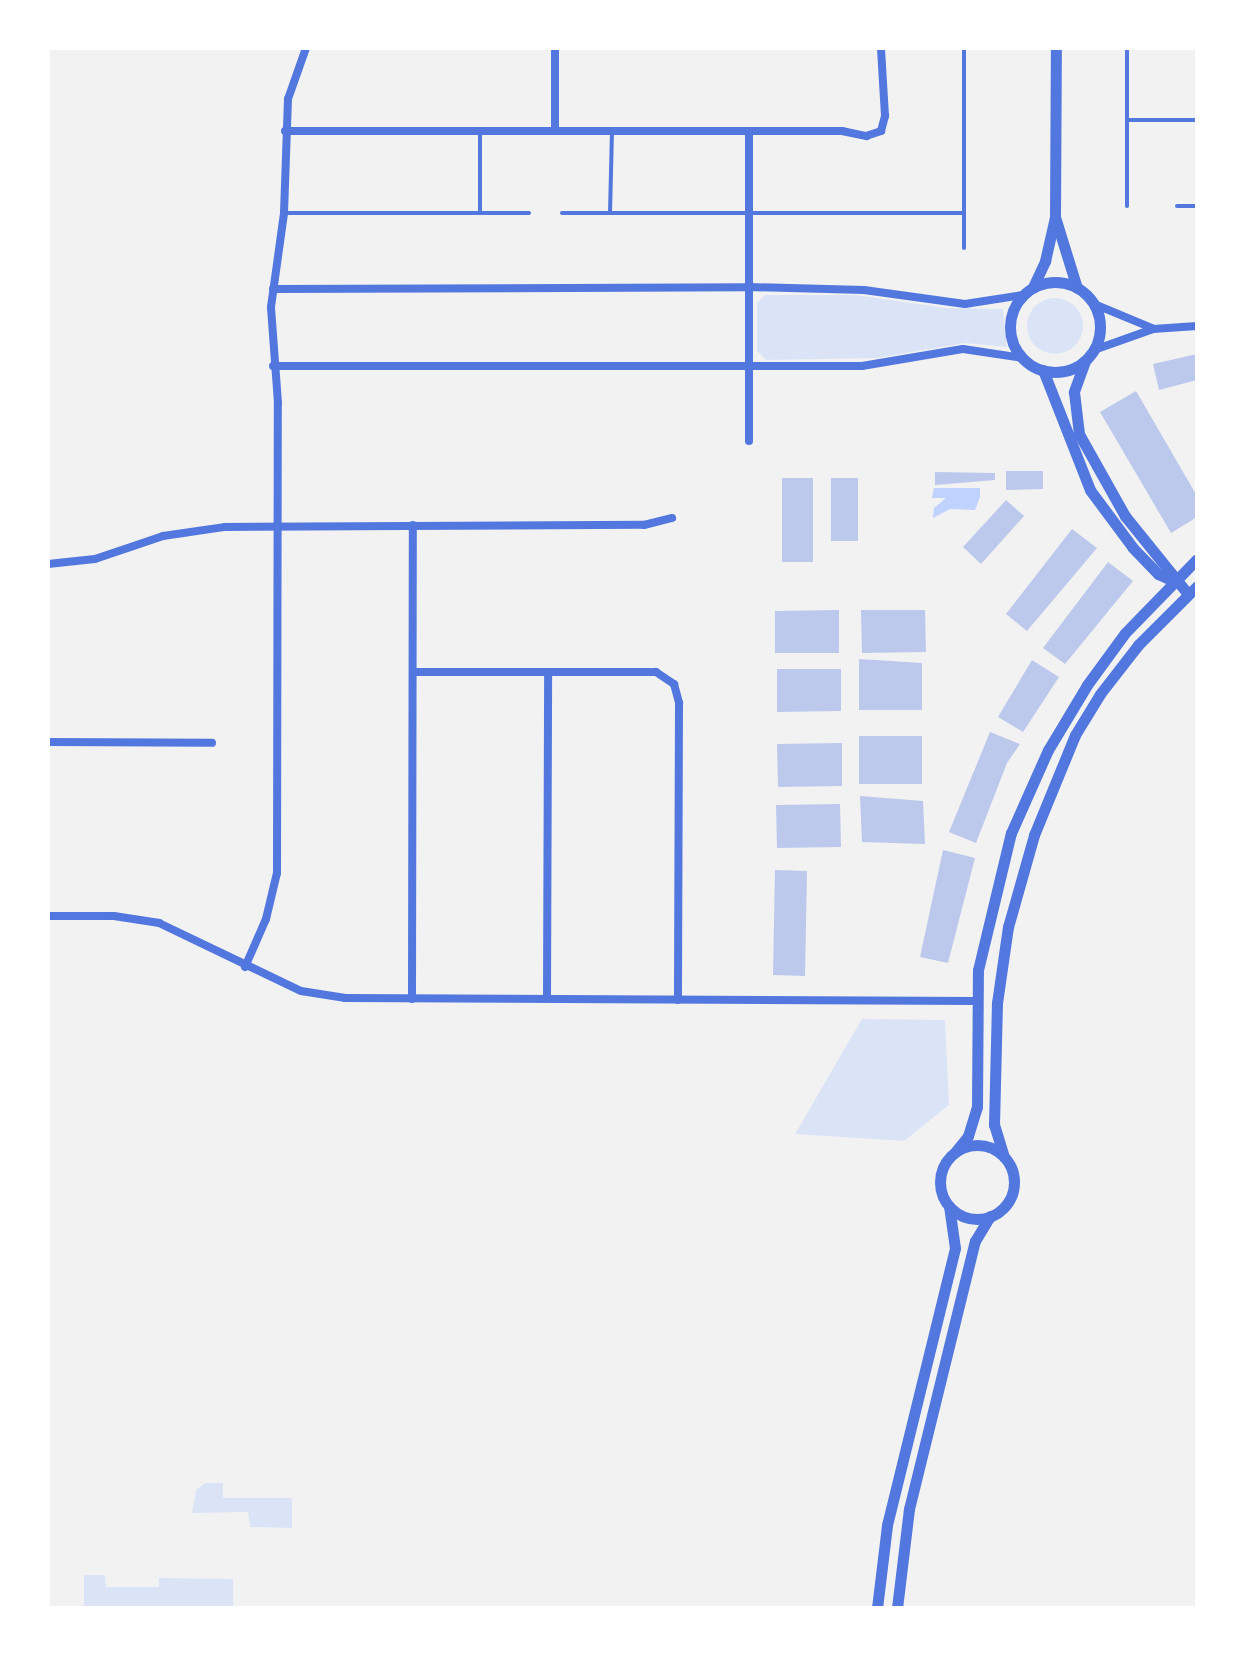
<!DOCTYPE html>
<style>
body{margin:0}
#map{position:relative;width:1245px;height:1656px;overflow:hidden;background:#f2f2f2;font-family:"Roboto Condensed",sans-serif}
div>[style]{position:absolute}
.green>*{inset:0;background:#dbe4f7}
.round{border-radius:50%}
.water>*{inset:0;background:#bfd3fe}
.building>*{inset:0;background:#bdc9ec}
.service>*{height:4px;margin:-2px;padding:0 2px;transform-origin:2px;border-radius:2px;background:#5277de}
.minor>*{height:8px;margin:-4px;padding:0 4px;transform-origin:4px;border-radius:4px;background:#5277de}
.tertiary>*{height:11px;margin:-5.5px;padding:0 5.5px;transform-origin:5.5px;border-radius:5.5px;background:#5277de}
.tertiary>.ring{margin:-5.5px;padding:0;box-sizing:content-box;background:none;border:11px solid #5277de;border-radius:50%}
span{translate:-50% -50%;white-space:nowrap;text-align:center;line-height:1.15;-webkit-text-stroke:8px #fff;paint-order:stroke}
.frame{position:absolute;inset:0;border:50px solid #fff;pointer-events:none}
</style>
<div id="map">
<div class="green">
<i style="clip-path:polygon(765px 295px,855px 295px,946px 308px,1003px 309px,1007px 347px,965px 343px,877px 358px,766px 360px,757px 351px,757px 303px)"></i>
<i class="round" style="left:1027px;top:298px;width:56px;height:56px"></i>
<i style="clip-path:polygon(862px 1019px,945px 1020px,949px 1105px,904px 1141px,795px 1134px)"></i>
<i style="clip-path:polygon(205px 1483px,223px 1483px,223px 1498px,292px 1498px,292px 1528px,250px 1527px,248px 1512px,192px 1513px,196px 1490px)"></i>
<i style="clip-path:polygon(84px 1575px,105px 1575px,106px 1587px,159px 1587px,159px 1578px,233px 1579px,233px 1608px,84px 1608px)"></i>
</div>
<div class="water">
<i style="clip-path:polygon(934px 488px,980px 488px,980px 497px,975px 510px,950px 509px,933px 518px,934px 508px,946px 498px,932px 498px)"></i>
</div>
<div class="building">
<i style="clip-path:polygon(1197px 354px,1197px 380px,1159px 390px,1153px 364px)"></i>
<i style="clip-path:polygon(1136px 391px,1197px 496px,1197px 517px,1171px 533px,1100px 412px)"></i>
<i style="clip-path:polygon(1006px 471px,1043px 471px,1043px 489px,1006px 490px)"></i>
<i style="clip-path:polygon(935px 472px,995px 473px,995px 480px,935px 485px)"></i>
<i style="clip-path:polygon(782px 478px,813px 478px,813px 562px,782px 562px)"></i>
<i style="clip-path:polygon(831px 478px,858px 478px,858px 541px,831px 541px)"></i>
<i style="clip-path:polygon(1006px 500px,1024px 516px,981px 564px,963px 547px)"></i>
<i style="clip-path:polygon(1072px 529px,1097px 548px,1027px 631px,1006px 614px)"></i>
<i style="clip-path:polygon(1108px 562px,1133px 581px,1065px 664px,1043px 648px)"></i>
<i style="clip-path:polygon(839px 610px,839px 653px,775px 653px,775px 611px)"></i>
<i style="clip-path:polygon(861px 610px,925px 610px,926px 652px,862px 653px)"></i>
<i style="clip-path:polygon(859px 659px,922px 663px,922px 710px,859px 710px)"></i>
<i style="clip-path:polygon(1032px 660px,1059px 677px,1023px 732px,998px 717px)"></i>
<i style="clip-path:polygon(777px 669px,841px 669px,841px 711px,777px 712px)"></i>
<i style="clip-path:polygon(990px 732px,1020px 744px,1007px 763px,976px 843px,949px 832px)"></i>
<i style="clip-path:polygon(859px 736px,922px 736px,922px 784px,859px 784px)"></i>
<i style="clip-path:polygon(842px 743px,842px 786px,778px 787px,777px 744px)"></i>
<i style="clip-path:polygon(860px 796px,923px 801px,925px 844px,862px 842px)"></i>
<i style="clip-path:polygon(840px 804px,841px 847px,777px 848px,776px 805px)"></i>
<i style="clip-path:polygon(943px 850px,975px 858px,948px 963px,920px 957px)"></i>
<i style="clip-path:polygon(775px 870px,807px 871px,805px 976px,773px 975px)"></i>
</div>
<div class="service">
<i style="left:1127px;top:48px;width:158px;rotate:90deg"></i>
<i style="left:1127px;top:120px;width:70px"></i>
<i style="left:1177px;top:206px;width:20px"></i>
<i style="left:286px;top:213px;width:243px"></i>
<i style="left:480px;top:213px;width:82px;rotate:-90deg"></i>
<i style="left:562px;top:213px;width:402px"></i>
<i style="left:610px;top:213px;width:81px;rotate:-88.6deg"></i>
<i style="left:964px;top:248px;width:200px;rotate:-90deg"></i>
</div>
<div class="minor">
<i style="left:555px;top:48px;width:83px;rotate:90deg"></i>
<i style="left:285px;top:131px;width:557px"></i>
<i style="left:842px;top:131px;width:25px;rotate:12deg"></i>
<i style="left:866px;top:136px;width:16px;rotate:-18deg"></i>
<i style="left:881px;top:131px;width:16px;rotate:-75deg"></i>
<i style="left:885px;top:116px;width:68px;rotate:-93.4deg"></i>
<i style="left:749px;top:131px;width:310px;rotate:90deg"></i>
<i style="left:273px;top:289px;width:476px;rotate:-0.2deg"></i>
<i style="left:749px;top:287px;width:115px;rotate:1.5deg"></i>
<i style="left:864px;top:290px;width:102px;rotate:7.9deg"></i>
<i style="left:965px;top:304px;width:59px;rotate:-8.8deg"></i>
<i style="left:1094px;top:304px;width:63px;rotate:22.5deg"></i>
<i style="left:1094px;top:350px;width:63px;rotate:-19.6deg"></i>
<i style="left:1153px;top:329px;width:44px;rotate:-3.9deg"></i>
<i style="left:273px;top:366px;width:589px"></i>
<i style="left:862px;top:366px;width:102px;rotate:-9.6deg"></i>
<i style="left:963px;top:349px;width:61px;rotate:8.5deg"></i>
<i style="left:48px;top:564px;width:47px;rotate:-6.1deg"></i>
<i style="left:95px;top:559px;width:72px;rotate:-18.7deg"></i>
<i style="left:163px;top:536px;width:63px;rotate:-8.3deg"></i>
<i style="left:225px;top:527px;width:419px;rotate:-0.3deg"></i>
<i style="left:644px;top:525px;width:29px;rotate:-14deg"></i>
<i style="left:413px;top:672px;width:243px"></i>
<i style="left:656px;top:672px;width:22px;rotate:34deg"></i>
<i style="left:674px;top:684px;width:20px;rotate:75deg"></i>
<i style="left:679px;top:703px;width:297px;rotate:90.2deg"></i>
<i style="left:48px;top:742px;width:164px;rotate:0.3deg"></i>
<i style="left:48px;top:916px;width:66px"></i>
<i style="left:114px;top:916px;width:46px;rotate:8.8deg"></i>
<i style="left:159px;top:923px;width:157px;rotate:25.6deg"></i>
<i style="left:301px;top:991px;width:45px;rotate:9deg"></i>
<i style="left:345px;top:998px;width:631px;rotate:0.27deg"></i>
<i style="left:245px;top:967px;width:52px;rotate:-66.4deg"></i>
<i style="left:266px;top:919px;width:47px;rotate:-76.6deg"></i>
<i style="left:277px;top:873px;width:470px;rotate:-89.9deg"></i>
<i style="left:278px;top:403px;width:96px;rotate:-94.2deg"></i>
<i style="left:271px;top:307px;width:95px;rotate:-82.1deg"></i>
<i style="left:284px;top:213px;width:114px;rotate:-88deg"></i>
<i style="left:288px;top:99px;width:54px;rotate:-70.6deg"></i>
<i style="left:547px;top:998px;width:326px;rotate:-89.8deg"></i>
<i style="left:412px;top:999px;width:474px;rotate:-89.9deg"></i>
</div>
<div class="tertiary">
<i style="left:1055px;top:217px;width:74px;rotate:72.8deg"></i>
<i class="ring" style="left:1010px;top:282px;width:79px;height:79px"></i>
<i style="left:1033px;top:287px;width:29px;rotate:-65deg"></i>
<i style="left:1045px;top:261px;width:45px;rotate:-77.2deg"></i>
<i style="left:1055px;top:217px;width:169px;rotate:-89.7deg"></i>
<i style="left:1085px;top:361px;width:33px;rotate:110deg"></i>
<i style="left:1074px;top:392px;width:42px;rotate:83.2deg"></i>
<i style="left:1079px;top:434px;width:94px;rotate:60.7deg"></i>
<i style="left:1125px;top:516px;width:100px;rotate:51.1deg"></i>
<i style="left:1043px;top:370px;width:129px;rotate:68.6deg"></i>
<i style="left:1090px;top:490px;width:72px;rotate:53.4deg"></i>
<i style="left:1133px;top:548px;width:36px;rotate:46deg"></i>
<i style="left:1158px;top:574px;width:17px;rotate:24deg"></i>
<i class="ring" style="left:940px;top:1145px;width:63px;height:63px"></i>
<i style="left:956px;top:1151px;width:19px;rotate:-51deg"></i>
<i style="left:968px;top:1136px;width:30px;rotate:-73deg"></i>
<i style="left:977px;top:1107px;width:137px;rotate:-89.6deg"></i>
<i style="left:978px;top:970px;width:141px;rotate:-76.5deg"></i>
<i style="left:1011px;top:833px;width:91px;rotate:-66deg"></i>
<i style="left:1048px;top:750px;width:76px;rotate:-59deg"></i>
<i style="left:1087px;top:685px;width:64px;rotate:-53.8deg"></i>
<i style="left:1125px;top:633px;width:103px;rotate:-45.8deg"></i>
<i style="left:1004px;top:1157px;width:34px;rotate:-107deg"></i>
<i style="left:994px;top:1125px;width:122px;rotate:-88.6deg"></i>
<i style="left:997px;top:1003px;width:77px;rotate:-81.8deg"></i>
<i style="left:1008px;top:927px;width:96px;rotate:-74.2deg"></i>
<i style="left:1034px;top:835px;width:108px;rotate:-67.7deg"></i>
<i style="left:1075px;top:735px;width:48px;rotate:-58.6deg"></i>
<i style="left:1100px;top:694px;width:62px;rotate:-52.2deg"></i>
<i style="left:1138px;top:645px;width:83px;rotate:-45deg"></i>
<i style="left:877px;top:1608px;width:84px;rotate:-83.1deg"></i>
<i style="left:887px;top:1525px;width:285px;rotate:-76.2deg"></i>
<i style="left:955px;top:1248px;width:42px;rotate:-98.1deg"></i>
<i style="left:897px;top:1608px;width:100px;rotate:-83.1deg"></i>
<i style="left:909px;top:1509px;width:276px;rotate:-76.2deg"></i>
<i style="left:975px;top:1241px;width:29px;rotate:-59deg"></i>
</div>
<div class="frame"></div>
</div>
